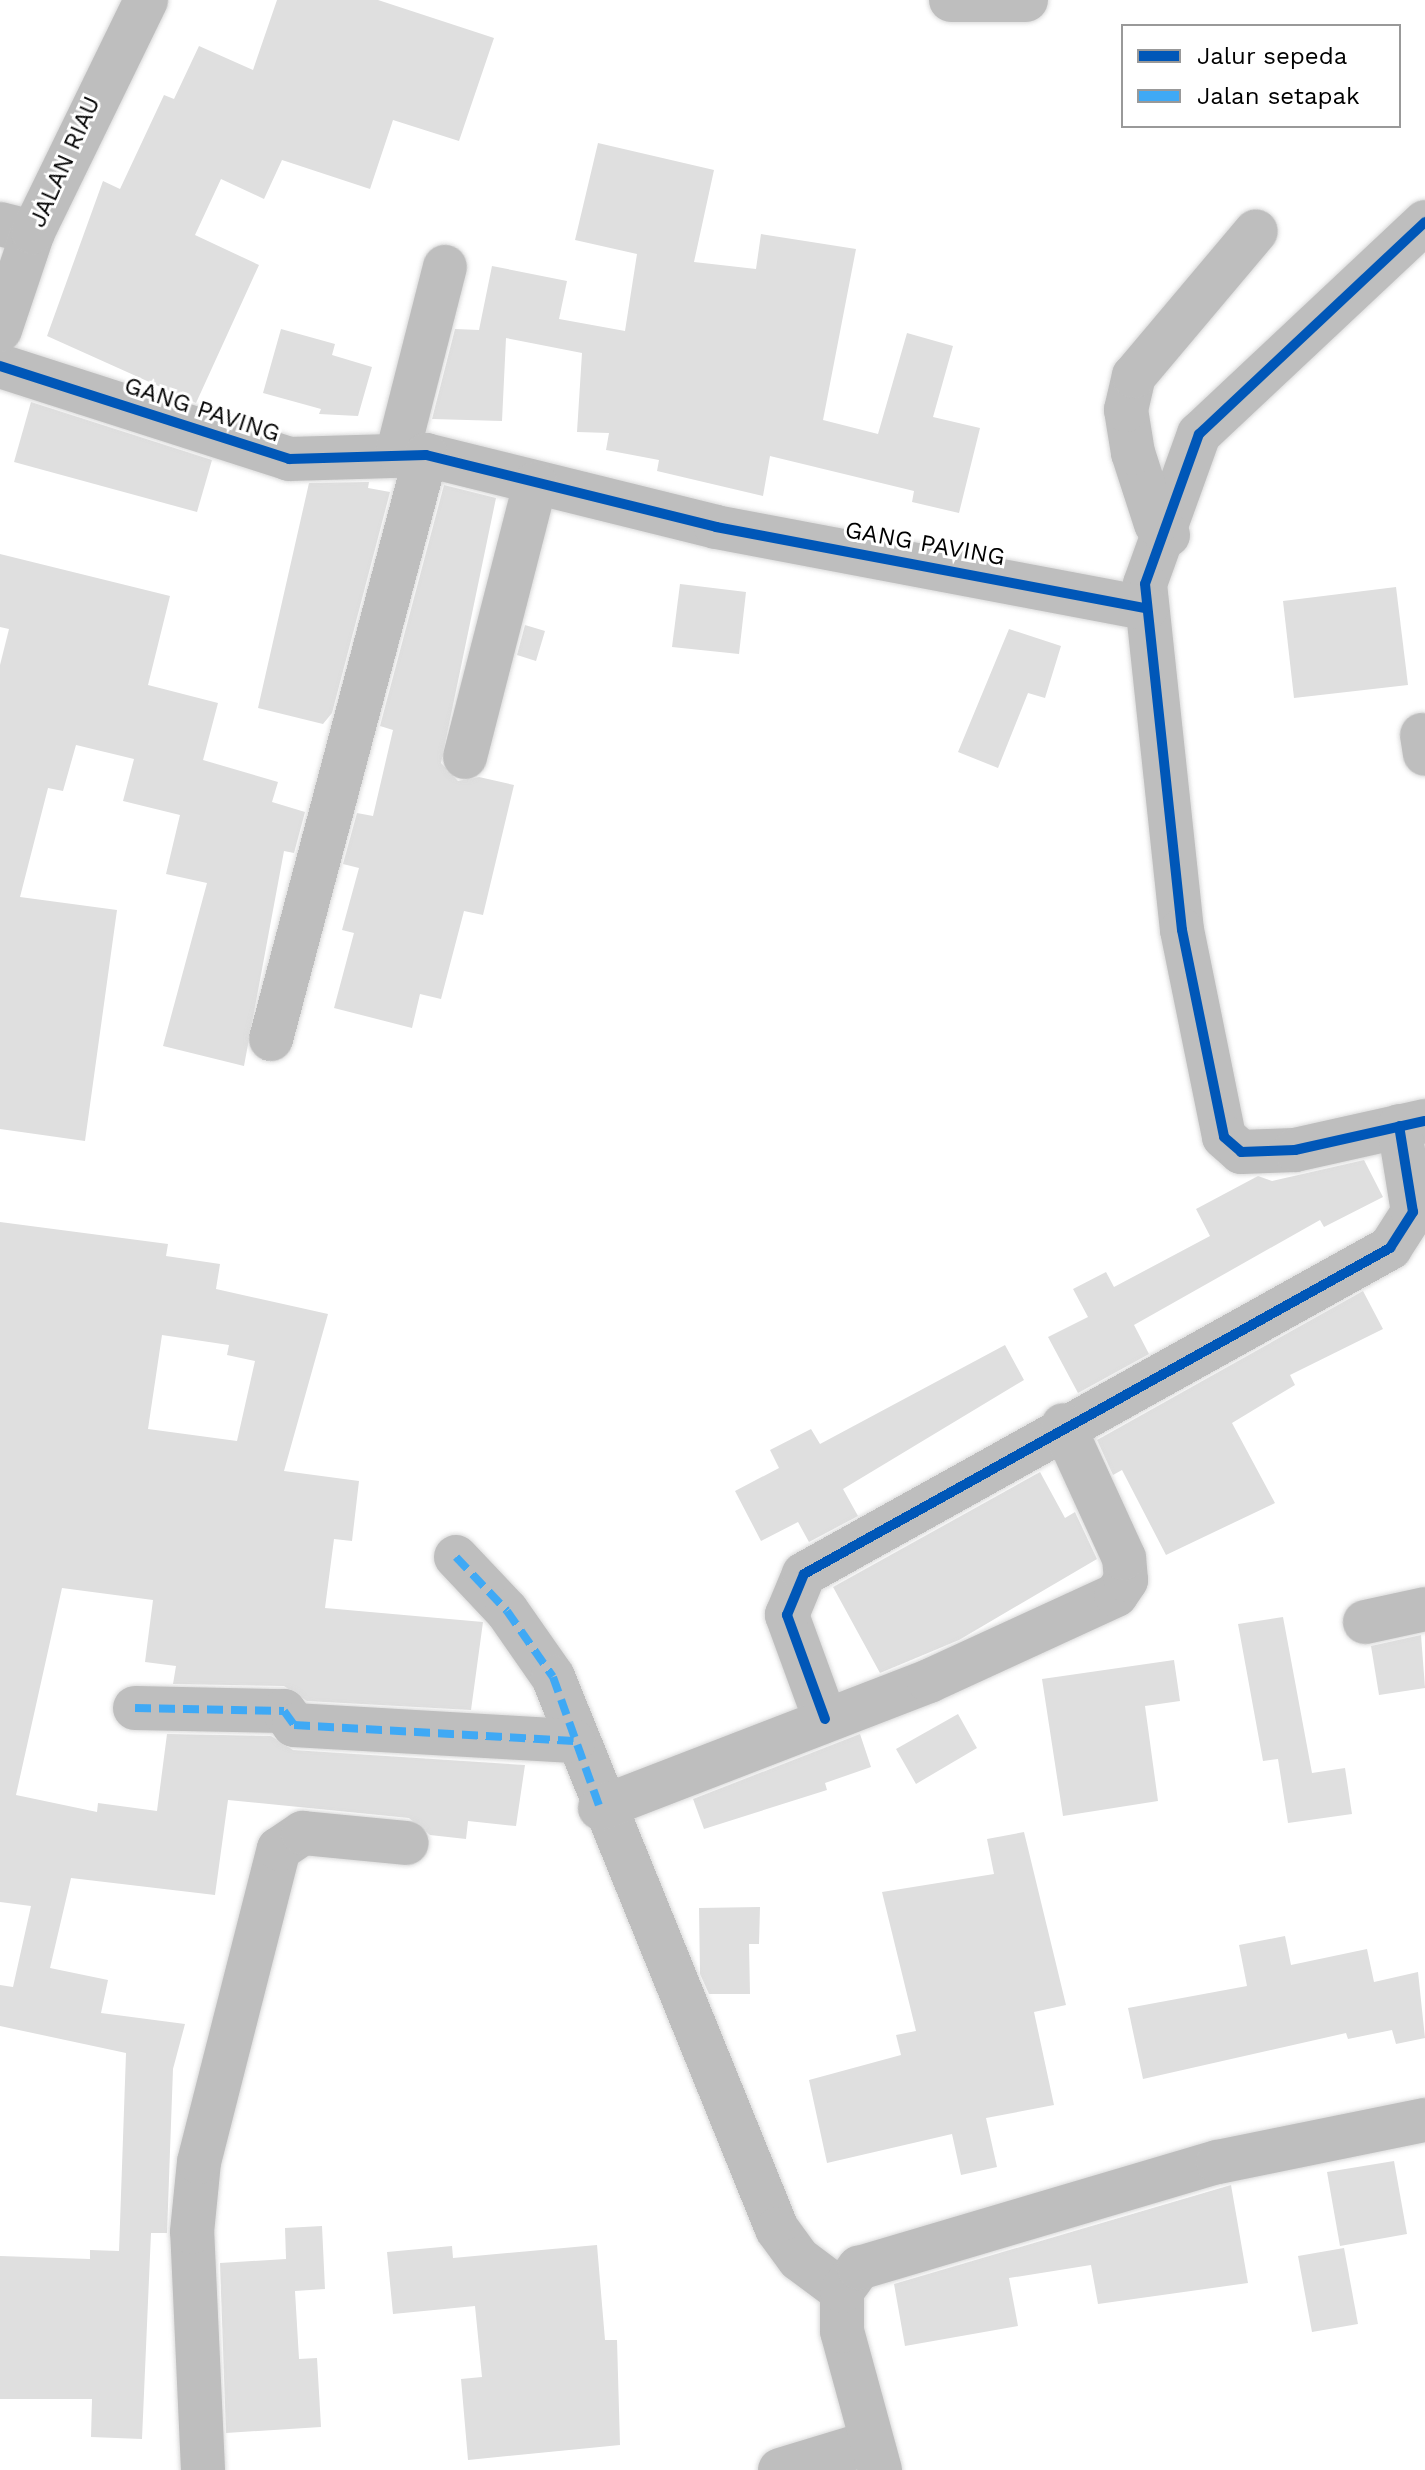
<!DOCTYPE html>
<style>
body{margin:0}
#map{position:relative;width:1425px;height:2470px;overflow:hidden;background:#fff;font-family:"Work Sans",sans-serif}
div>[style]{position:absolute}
.building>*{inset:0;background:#dfdfdf}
.roads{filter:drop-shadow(0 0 2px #dbdbdb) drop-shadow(0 0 2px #dbdbdb)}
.minor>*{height:44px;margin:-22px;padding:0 22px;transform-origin:22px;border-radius:22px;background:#bebebe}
.major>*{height:44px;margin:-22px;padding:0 22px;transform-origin:22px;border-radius:22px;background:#bebebe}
.quiet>*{height:8px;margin-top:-4px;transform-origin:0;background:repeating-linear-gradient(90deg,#3fa9f5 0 16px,transparent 0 24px)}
.cycleway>*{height:10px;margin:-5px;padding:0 5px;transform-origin:5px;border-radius:5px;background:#0057b8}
span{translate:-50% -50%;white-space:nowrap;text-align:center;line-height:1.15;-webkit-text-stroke:6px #fff;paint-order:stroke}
.street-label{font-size:24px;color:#000}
.legend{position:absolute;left:1121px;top:24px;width:280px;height:104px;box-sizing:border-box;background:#fff;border:2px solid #999;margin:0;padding:10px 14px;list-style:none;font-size:24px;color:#000}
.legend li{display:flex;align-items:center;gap:16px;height:40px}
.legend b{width:40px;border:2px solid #999}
</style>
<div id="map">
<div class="building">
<i style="clip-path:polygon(277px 0,378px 0,494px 38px,459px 141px,393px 120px,370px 189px,282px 160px,264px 199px,221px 179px,195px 235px,259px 265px,196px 403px,47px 336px,103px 181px,120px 189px,164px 95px,174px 99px,199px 46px,253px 70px)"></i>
<i style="clip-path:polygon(598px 143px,714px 170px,694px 262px,756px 269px,761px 234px,856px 249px,823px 420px,878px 434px,907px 333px,953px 346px,933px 417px,980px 428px,959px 513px,912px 502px,914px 491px,770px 456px,763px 496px,657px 471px,659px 460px,606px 450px,609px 433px,577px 432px,582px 353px,506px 338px,502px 421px,432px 419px,455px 329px,479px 330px,492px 266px,567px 281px,559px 319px,625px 331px,637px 254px,575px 240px)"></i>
<i style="clip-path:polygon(281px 329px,335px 344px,332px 355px,372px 367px,358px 416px,319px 414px,321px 409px,263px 393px)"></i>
<i style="clip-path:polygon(31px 402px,212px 460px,197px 512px,14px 462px)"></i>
<i style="clip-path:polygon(369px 482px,368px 488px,390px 492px,332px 713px,323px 724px,258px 708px,309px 483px)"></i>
<i style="clip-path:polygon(444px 485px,496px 498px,441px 763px,458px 781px,479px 777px,514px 785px,483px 915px,464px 911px,441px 999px,420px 994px,412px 1028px,334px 1008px,354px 933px,342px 930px,359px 868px,343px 864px,357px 813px,373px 816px,393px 730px,380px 726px)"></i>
<i style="clip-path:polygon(0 554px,170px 596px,148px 685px,218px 703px,203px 760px,278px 782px,272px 802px,305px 812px,294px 853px,284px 851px,244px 1066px,163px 1046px,207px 883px,166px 874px,180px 815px,123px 801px,134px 759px,76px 745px,63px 791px,48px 788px,20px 897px,117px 910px,85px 1141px,0 1129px,0 665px,9px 629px,0 627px)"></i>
<i style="clip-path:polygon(680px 584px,746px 592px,739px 654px,672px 647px)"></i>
<i style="clip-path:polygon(1396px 587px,1408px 685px,1294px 698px,1283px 601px)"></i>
<i style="clip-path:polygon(525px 625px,545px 631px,536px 661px,517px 655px)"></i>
<i style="clip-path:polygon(1009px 629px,1061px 646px,1045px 698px,1028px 693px,998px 768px,958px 752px)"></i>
<i style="clip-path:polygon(1364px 1160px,1383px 1197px,1324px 1227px,1320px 1220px,1134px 1325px,1149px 1354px,1078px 1393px,1048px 1337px,1088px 1317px,1073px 1289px,1106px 1272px,1114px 1287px,1210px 1236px,1196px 1209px,1258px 1176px,1272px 1181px)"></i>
<i style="clip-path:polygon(evenodd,0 1222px,168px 1244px,166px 1256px,220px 1264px,216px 1289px,328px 1314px,284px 1471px,359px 1481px,352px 1541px,334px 1539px,325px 1608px,483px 1622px,471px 1710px,307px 1701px,284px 1686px,173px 1684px,176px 1666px,145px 1662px,153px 1600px,62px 1588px,16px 1795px,97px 1812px,98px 1803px,157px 1811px,167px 1734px,271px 1736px,293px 1750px,525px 1765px,516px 1826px,468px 1821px,466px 1839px,430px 1835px,409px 1818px,228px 1800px,215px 1895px,71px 1878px,50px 1968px,108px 1980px,101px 2013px,185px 2024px,173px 2069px,167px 2233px,151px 2233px,142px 2439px,91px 2437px,92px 2399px,0 2399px,0 2256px,90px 2259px,90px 2250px,119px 2251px,126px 2053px,0 2026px,0 1985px,13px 1987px,31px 1906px,0 1902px,0 1222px,162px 1335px,229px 1345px,227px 1355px,255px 1361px,237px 1441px,148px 1429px,162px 1335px)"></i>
<i style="clip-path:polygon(1363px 1291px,1383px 1329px,1290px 1375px,1295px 1385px,1232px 1423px,1275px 1503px,1166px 1555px,1122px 1470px,1113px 1475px,1097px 1440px)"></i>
<i style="clip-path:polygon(1005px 1345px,1024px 1380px,843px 1489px,858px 1516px,809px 1542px,798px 1522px,761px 1541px,735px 1491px,779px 1468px,770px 1450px,811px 1429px,820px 1444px)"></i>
<i style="clip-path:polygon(1040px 1472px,1065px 1518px,1075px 1512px,1097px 1559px,959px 1640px,880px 1673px,833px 1587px)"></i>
<i style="clip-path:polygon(1283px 1617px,1312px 1773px,1345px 1768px,1352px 1814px,1288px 1823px,1278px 1759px,1263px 1761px,1238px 1624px)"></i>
<i style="clip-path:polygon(1421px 1635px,1425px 1688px,1379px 1695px,1371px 1646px)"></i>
<i style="clip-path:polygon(1174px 1660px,1180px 1701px,1145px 1706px,1158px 1801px,1063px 1816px,1042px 1679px)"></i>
<i style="clip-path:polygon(958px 1714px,977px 1748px,916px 1784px,896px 1749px)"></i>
<i style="clip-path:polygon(860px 1734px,871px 1767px,825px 1783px,827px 1790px,704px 1829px,693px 1799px)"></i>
<i style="clip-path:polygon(1024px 1832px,1066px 2005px,1034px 2012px,1054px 2105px,986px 2118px,997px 2167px,961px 2175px,952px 2134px,827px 2163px,809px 2080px,901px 2055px,896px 2035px,916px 2031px,882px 1892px,994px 1874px,987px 1839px)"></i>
<i style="clip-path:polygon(760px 1907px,759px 1944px,749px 1944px,750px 1994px,709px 1994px,700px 1974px,699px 1908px)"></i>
<i style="clip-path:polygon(1285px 1936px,1291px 1965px,1367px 1949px,1374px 1982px,1418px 1972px,1425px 2038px,1396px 2044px,1392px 2030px,1348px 2039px,1346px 2033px,1143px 2079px,1128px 2008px,1247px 1986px,1239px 1945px)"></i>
<i style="clip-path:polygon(1394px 2161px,1407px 2234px,1340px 2246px,1327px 2172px)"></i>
<i style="clip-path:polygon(1231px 2185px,1248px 2283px,1098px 2304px,1091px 2265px,1009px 2278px,1018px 2326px,905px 2346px,894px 2284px)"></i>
<i style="clip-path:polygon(322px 2226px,325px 2289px,295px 2291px,299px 2359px,317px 2358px,321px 2427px,226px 2433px,220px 2263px,286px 2259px,285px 2228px)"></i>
<i style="clip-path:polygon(597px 2245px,605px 2340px,617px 2340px,620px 2445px,468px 2460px,461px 2379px,482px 2377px,475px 2306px,393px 2314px,387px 2252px,452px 2246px,453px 2258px)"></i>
<i style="clip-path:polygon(1344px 2248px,1358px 2324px,1312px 2332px,1298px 2256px)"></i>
</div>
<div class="roads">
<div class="minor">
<i style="left:951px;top:0;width:75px"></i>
<i style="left:1425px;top:222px;width:310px;rotate:136.8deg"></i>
<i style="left:1199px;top:434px;width:159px;rotate:109.8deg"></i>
<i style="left:1145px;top:584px;width:348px;rotate:83.9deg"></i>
<i style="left:1182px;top:930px;width:211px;rotate:78.5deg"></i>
<i style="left:1224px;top:1137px;width:23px;rotate:41deg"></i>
<i style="left:1241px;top:1152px;width:54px;rotate:-2.1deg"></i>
<i style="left:1295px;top:1150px;width:133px;rotate:-12.6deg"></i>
<i style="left:0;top:224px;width:34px;rotate:14deg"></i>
<i style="left:0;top:366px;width:304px;rotate:17.8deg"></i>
<i style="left:289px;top:459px;width:137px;rotate:-1.7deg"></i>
<i style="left:426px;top:455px;width:299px;rotate:13.9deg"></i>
<i style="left:716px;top:527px;width:438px;rotate:10.7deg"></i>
<i style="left:398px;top:451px;width:190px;rotate:-75.7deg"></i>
<i style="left:1168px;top:535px;width:16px;rotate:-137deg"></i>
<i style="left:1156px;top:524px;width:75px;rotate:-107.9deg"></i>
<i style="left:1133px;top:453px;width:44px;rotate:-99.2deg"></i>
<i style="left:1126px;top:410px;width:35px;rotate:-77deg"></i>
<i style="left:1134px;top:376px;width:189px;rotate:-49.9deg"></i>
<i style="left:1422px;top:735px;width:19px;rotate:81deg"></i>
<i style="left:465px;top:757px;width:282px;rotate:-75.6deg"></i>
<i style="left:271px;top:1039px;width:604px;rotate:-75.14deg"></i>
<i style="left:456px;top:1557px;width:74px;rotate:46.6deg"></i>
<i style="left:507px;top:1611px;width:80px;rotate:55.1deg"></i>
<i style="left:553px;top:1677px;width:596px;rotate:67.91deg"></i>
<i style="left:777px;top:2229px;width:37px;rotate:54deg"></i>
<i style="left:799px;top:2259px;width:54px;rotate:36.7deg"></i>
<i style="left:1365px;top:1622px;width:61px;rotate:-12.2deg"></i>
<i style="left:135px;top:1708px;width:149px;rotate:1.2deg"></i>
<i style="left:284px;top:1711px;width:17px;rotate:54deg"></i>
<i style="left:294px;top:1725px;width:280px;rotate:3.3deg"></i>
<i style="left:825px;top:1719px;width:111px;rotate:-110.1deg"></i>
<i style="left:787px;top:1615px;width:44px;rotate:-67.5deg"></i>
<i style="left:804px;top:1574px;width:671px;rotate:-29.09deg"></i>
<i style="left:1390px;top:1248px;width:43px;rotate:-57.4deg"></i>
<i style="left:1413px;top:1212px;width:87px;rotate:-99.2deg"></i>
<i style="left:600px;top:1808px;width:353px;rotate:-21.1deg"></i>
<i style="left:929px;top:1681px;width:206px;rotate:-24.7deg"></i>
<i style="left:1116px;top:1595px;width:18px;rotate:-56deg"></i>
<i style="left:1126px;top:1580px;width:22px;rotate:-95deg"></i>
<i style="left:1124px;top:1558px;width:146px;rotate:-114.6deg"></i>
<i style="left:203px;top:2470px;width:238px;rotate:-92.6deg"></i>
<i style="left:192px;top:2232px;width:70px;rotate:-84.3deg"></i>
<i style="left:199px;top:2162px;width:323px;rotate:-75.7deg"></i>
<i style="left:279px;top:1849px;width:29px;rotate:-34deg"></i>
<i style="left:303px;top:1833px;width:104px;rotate:5.5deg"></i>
<i style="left:780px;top:2470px;width:93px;rotate:-16.9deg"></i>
<i style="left:880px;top:2470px;width:144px;rotate:-105.3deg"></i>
<i style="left:842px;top:2331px;width:40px;rotate:-90deg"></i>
<i style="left:842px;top:2291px;width:29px;rotate:-54deg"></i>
<i style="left:859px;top:2268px;width:374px;rotate:-16.5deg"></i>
<i style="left:1218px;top:2162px;width:211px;rotate:-11.5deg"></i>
</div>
<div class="major">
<i style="left:0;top:330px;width:103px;rotate:-71.4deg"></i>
<i style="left:33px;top:232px;width:258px;rotate:-64deg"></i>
</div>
</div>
<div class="quiet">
<i style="left:456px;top:1557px;width:74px;rotate:46.6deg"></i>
<i style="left:507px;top:1611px;width:80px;rotate:55.1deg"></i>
<i style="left:553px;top:1677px;width:139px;rotate:70.3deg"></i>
<i style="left:135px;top:1708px;width:149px;rotate:1.2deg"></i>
<i style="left:284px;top:1711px;width:17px;rotate:54deg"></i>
<i style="left:294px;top:1725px;width:280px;rotate:3.3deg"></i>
</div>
<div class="cycleway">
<i style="left:1425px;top:222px;width:310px;rotate:136.8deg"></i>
<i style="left:1199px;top:434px;width:159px;rotate:109.8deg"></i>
<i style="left:1145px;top:584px;width:348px;rotate:83.9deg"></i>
<i style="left:1182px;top:930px;width:211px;rotate:78.5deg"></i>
<i style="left:1224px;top:1137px;width:23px;rotate:41deg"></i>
<i style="left:1241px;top:1152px;width:54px;rotate:-2.1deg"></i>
<i style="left:1295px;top:1150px;width:133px;rotate:-12.6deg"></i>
<i style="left:0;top:366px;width:304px;rotate:17.8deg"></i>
<i style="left:289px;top:459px;width:137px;rotate:-1.7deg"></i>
<i style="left:426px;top:455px;width:299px;rotate:13.9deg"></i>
<i style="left:716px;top:527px;width:438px;rotate:10.7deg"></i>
<i style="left:825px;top:1719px;width:111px;rotate:-110.1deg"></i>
<i style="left:787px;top:1615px;width:44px;rotate:-67.5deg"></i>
<i style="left:804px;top:1574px;width:671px;rotate:-29.09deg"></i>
<i style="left:1390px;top:1248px;width:43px;rotate:-57.4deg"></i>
<i style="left:1413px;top:1212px;width:87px;rotate:-99.2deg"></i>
</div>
<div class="street-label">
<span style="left:65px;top:162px;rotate:-66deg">JALAN RIAU</span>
<span style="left:202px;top:410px;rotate:18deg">GANG PAVING</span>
<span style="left:925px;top:544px;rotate:10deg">GANG PAVING</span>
</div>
<ul class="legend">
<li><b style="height:10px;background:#0057b8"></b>Jalur sepeda</li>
<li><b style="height:10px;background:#3fa9f5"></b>Jalan setapak</li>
</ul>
</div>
